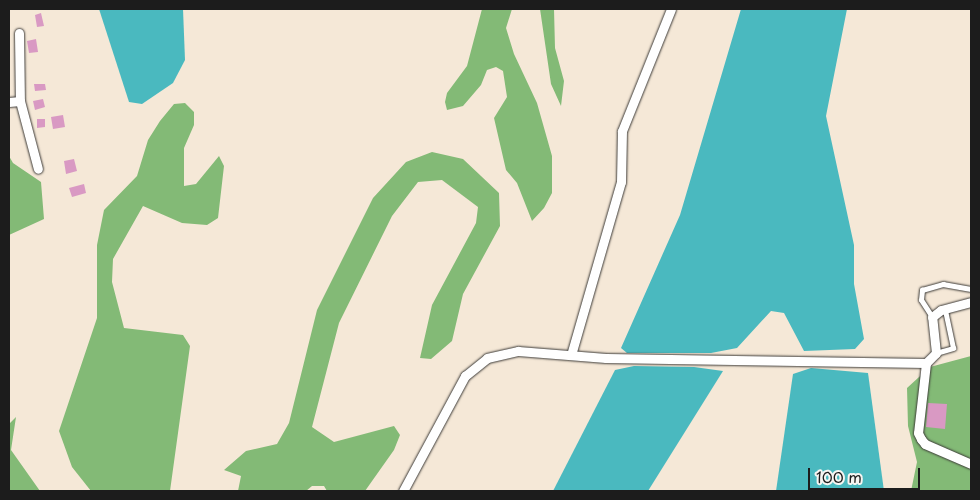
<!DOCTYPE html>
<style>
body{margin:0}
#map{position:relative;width:980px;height:500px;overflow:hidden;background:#f5e8d7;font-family:"Playpen Sans",sans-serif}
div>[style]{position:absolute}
.forest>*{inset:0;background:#83ba76}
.water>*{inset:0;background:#4ab9bf}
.building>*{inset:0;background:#d999c3}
.roads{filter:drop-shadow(0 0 1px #3d3b38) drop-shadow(0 0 1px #3d3b38)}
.service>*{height:4.5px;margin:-2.25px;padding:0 2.25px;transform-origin:2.25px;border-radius:2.25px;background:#fff}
.minor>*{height:9px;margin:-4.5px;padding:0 4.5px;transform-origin:4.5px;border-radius:4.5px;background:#fff}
span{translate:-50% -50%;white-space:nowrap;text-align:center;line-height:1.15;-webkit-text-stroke:4.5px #f6f6f2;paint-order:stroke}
.frame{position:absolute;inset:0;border:10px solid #1c1c1c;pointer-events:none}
.scale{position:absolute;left:808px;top:468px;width:112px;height:22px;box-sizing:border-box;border:2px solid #1c1c1c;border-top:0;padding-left:6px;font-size:15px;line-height:18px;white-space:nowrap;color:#1c1c1c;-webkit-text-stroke:4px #f6f6f2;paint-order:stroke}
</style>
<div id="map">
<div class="forest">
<i style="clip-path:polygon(482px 9px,512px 9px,506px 28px,514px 54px,537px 103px,552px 156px,552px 193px,544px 208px,532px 221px,517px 183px,506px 170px,494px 118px,507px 97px,503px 71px,496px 67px,487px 70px,481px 85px,463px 106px,447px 110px,445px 102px,447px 93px,467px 66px)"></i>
<i style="clip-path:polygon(540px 9px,554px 9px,555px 48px,564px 81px,561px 106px,551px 84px)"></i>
<i style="clip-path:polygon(185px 103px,194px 112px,194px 125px,184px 148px,184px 186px,196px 184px,219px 156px,224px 166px,218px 218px,207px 225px,182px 223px,143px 206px,113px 259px,112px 282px,124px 328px,183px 335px,190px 346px,170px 491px,91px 491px,72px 467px,59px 431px,97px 318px,97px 245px,104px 210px,137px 176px,148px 140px,160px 121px,174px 104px)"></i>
<i style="clip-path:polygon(432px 152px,463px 159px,499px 193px,500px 226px,463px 294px,452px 341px,431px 359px,420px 358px,432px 305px,476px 223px,478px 207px,442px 180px,418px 182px,392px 216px,339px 323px,312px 427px,334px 442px,394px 426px,400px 435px,394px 450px,365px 491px,327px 491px,324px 486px,312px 486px,306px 491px,238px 491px,241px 476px,224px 470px,246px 451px,277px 444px,289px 423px,317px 310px,373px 198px,406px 162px)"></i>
<i style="clip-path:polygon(9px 156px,13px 163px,41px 182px,44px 219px,9px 235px)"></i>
<i style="clip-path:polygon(971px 356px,971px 491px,911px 491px,917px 462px,908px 426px,907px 388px,930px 367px)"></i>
<i style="clip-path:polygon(16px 417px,11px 450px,40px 491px,9px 491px,9px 424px)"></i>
</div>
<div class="water">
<i style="clip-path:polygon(99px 9px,183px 9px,185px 60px,173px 83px,142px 104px,129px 102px)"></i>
<i style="clip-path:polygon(741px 9px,847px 9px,826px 116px,854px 245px,854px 284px,864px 339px,855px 349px,804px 351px,784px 313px,771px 311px,737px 348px,711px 353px,627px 353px,621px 348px,680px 215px)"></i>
<i style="clip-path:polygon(634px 366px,694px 367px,723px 371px,648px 491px,553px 491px,615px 370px)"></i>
<i style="clip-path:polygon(811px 368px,868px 373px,884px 491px,776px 491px,793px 374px)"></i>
</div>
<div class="building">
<i style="clip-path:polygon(41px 13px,44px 26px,37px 27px,35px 15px)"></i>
<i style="clip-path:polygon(36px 39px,38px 52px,29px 53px,27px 41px)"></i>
<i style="clip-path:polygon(34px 84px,45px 84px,46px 90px,35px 91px)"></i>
<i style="clip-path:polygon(43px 99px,45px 107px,35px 110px,33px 101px)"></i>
<i style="clip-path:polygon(63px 115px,65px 127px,53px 129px,51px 117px)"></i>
<i style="clip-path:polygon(37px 119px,45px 119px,45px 127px,37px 128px)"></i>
<i style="clip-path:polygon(74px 159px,77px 171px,66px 174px,64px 161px)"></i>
<i style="clip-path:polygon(84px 184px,86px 193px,72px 197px,69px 188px)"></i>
<i style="clip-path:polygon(928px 403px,947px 404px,945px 429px,926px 427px)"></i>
</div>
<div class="roads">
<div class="service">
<i style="left:932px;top:317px;width:20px;rotate:-123deg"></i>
<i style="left:921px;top:300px;width:10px;rotate:-84deg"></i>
<i style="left:922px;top:290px;width:22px;rotate:-16deg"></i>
<i style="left:943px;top:284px;width:28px;rotate:10deg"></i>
<i style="left:936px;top:353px;width:18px;rotate:-16deg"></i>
<i style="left:953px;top:348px;width:40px;rotate:-102deg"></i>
</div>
<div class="minor">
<i style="left:19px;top:33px;width:68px;rotate:89.2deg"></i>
<i style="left:9px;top:102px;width:11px;rotate:-5deg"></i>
<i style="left:20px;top:101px;width:70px;rotate:75.2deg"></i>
<i style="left:571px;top:355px;width:180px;rotate:-73.9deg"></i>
<i style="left:621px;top:182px;width:51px;rotate:-88.9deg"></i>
<i style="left:622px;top:131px;width:131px;rotate:-68.1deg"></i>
<i style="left:926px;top:363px;width:70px;rotate:96.5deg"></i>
<i style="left:918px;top:433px;width:7px;rotate:63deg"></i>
<i style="left:921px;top:439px;width:6px;rotate:51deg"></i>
<i style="left:925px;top:444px;width:50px;rotate:23.5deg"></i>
<i style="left:403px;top:491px;width:131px;rotate:-61.7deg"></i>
<i style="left:465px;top:376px;width:28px;rotate:-39deg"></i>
<i style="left:487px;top:358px;width:32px;rotate:-13deg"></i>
<i style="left:518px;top:351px;width:88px;rotate:4.5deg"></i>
<i style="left:606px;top:358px;width:320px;rotate:0.9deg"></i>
<i style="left:926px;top:363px;width:14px;rotate:-45deg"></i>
<i style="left:936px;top:353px;width:36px;rotate:-96deg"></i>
<i style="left:932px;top:317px;width:11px;rotate:-38deg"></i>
<i style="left:941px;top:310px;width:31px;rotate:-15deg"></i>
</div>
</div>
<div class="frame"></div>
<div class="scale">100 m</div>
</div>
